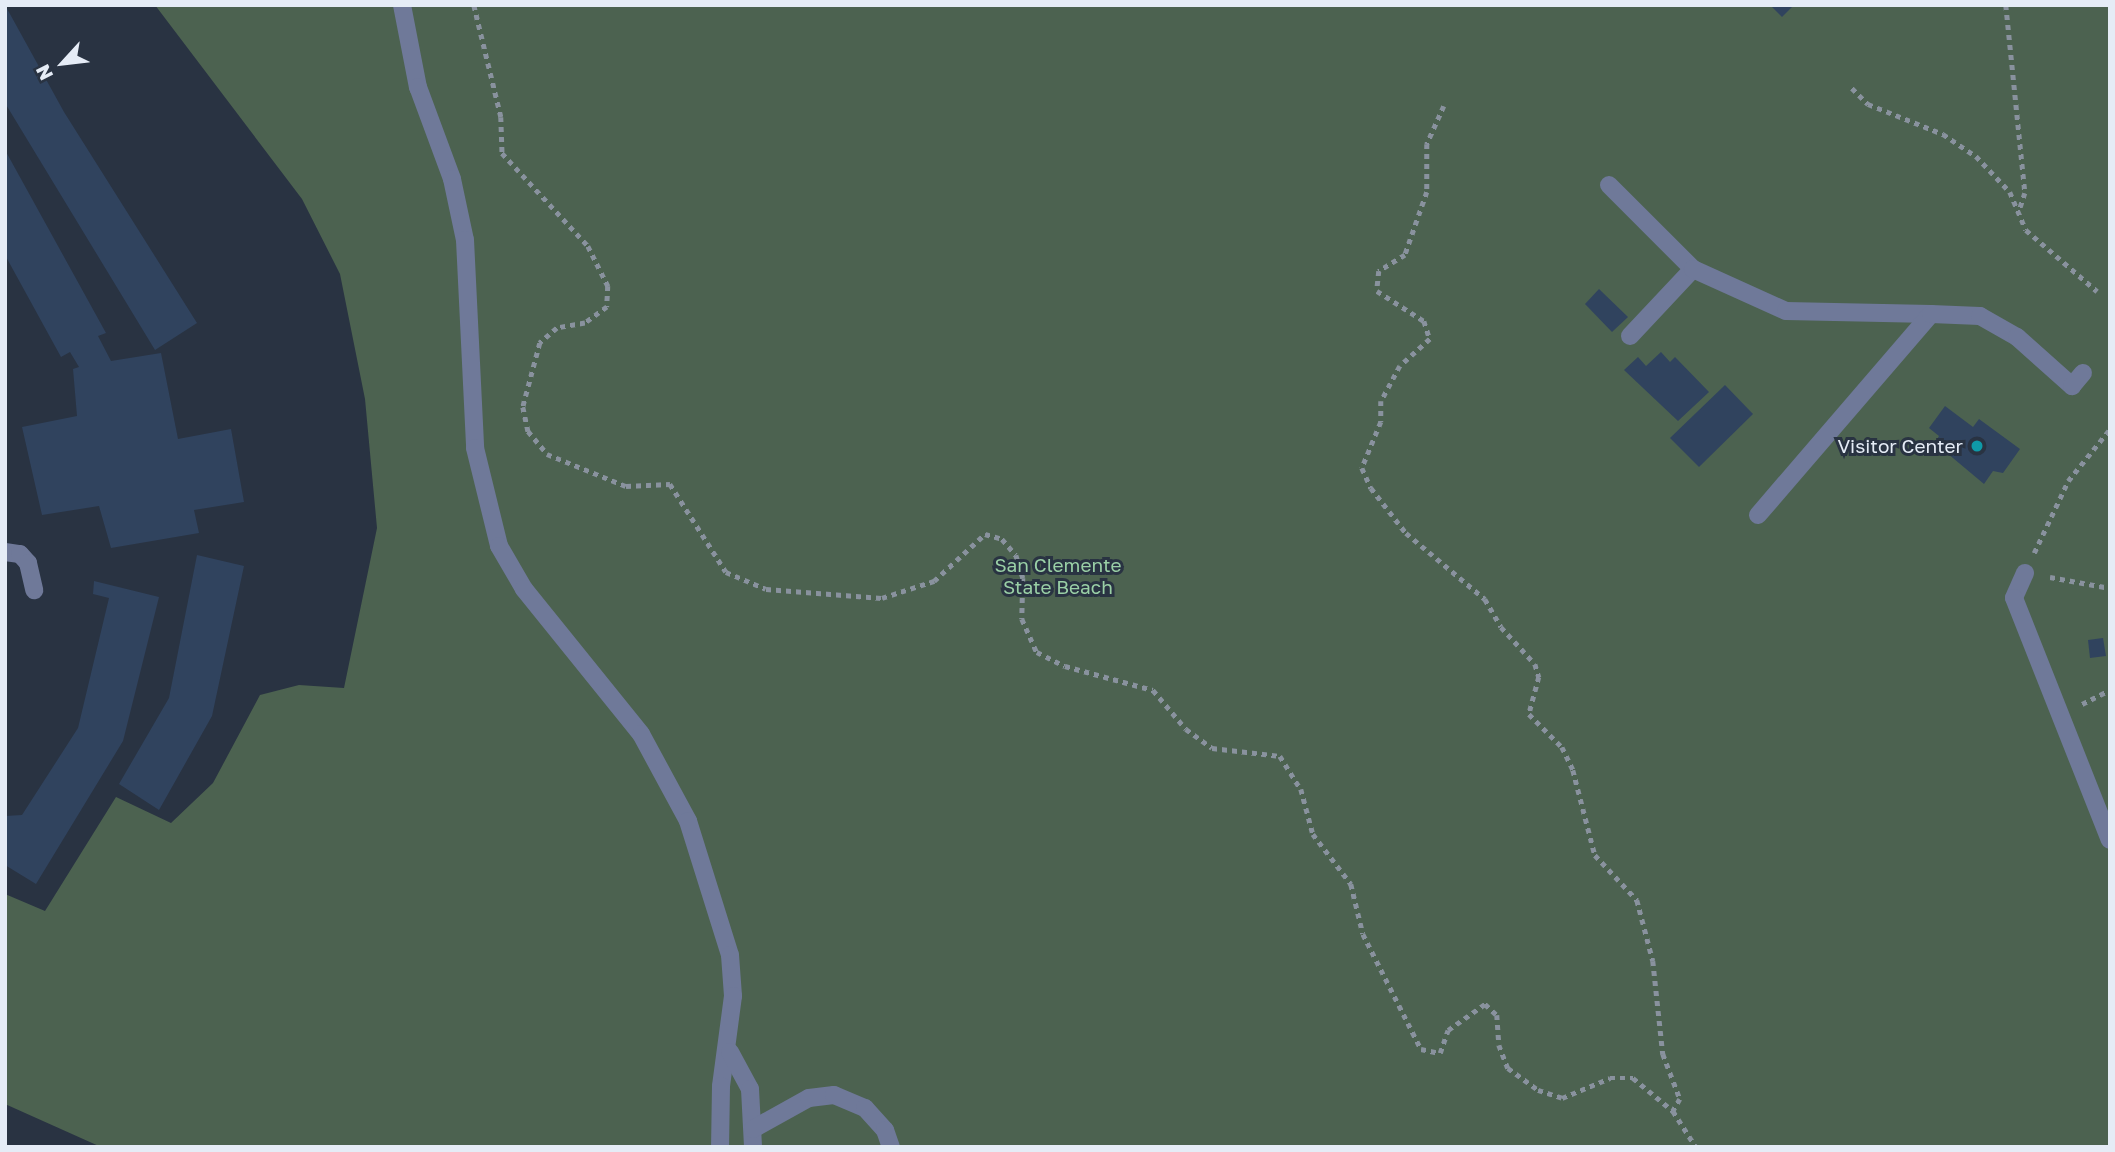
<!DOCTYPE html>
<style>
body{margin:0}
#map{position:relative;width:2115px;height:1152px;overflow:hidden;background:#293342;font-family:"Golos Text",sans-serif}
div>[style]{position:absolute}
.green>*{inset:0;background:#4c6250}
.building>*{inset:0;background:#30435e}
.path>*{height:4.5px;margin-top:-2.25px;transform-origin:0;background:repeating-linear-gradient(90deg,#89929e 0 5px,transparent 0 10px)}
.minor>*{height:18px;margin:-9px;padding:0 9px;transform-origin:9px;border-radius:9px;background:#6f7999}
.dots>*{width:19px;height:19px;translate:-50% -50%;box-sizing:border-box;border:4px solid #293342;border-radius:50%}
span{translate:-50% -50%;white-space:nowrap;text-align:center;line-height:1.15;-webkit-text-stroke:6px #293342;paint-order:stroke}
.poi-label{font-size:19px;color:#e5ecf6}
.right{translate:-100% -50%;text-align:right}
.park-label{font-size:19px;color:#9ad0a6}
.frame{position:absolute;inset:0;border:7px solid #e5ecf6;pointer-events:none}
.north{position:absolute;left:28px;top:28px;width:70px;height:70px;-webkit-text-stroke:5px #293342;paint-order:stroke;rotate:243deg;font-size:19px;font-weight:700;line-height:28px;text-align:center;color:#e5ecf6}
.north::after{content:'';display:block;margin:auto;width:24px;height:32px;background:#e5ecf6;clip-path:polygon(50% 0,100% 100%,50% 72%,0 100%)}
</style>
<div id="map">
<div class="green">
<i style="clip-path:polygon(155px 5px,2110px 5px,2110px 1147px,101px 1147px,5px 1104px,5px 894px,45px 911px,116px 797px,171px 823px,213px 783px,260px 695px,299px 685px,344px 688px,377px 528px,365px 399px,340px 274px,302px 199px)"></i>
</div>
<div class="building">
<i style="clip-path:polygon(5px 5px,64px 112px,197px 323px,155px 350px,5px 103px)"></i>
<i style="clip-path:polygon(1770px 5px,1794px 5px,1782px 17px)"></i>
<i style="clip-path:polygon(5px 150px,106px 333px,98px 336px,111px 361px,161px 353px,178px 439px,231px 429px,244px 502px,194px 510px,199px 533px,111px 548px,99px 506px,42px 515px,22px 427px,77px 416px,73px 369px,79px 367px,70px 352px,61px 357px,5px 255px)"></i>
<i style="clip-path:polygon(1599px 289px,1628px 317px,1612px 332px,1585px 304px)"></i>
<i style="clip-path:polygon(1661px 352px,1670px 362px,1675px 357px,1709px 392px,1678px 421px,1624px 370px,1638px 357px,1646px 366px)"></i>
<i style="clip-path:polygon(1725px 385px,1753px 414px,1699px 467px,1670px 438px)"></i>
<i style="clip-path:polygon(1945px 406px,1973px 427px,1979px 419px,2020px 449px,2003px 473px,1993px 471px,1984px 484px,1935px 443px,1939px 436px,1929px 428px)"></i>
<i style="clip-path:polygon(197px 555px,244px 566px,212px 716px,159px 810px,119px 784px,169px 698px)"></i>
<i style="clip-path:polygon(94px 581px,159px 597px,123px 741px,36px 884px,5px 865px,5px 816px,22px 815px,78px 728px,109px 598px,93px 594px)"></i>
<i style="clip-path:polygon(2103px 638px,2106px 656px,2090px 658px,2088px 640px)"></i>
</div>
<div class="path">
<i style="left:474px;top:5px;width:115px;rotate:76.4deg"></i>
<i style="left:501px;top:117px;width:36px;rotate:88deg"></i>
<i style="left:502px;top:153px;width:127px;rotate:47.2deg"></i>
<i style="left:588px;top:246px;width:45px;rotate:63.4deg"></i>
<i style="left:608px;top:286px;width:21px;rotate:93deg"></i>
<i style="left:607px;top:307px;width:27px;rotate:144deg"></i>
<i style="left:585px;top:323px;width:28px;rotate:170deg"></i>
<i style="left:557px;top:328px;width:23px;rotate:139deg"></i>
<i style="left:540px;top:343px;width:66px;rotate:104.9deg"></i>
<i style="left:523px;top:407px;width:25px;rotate:78deg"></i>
<i style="left:528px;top:431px;width:30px;rotate:50deg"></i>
<i style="left:547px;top:454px;width:85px;rotate:22.1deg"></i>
<i style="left:626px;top:486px;width:44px;rotate:-2.6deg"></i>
<i style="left:670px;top:484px;width:104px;rotate:57.5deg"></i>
<i style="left:726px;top:572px;width:43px;rotate:23deg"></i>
<i style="left:766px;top:589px;width:116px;rotate:4.4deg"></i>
<i style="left:882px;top:598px;width:55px;rotate:-18.1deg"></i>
<i style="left:934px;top:581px;width:69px;rotate:-42.7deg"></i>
<i style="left:985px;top:534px;width:18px;rotate:16deg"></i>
<i style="left:1002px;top:539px;width:21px;rotate:49deg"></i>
<i style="left:1016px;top:555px;width:24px;rotate:73deg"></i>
<i style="left:1023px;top:578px;width:41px;rotate:91.4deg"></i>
<i style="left:1022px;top:619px;width:36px;rotate:66deg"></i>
<i style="left:1037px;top:652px;width:31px;rotate:27deg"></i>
<i style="left:1065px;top:666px;width:91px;rotate:15.3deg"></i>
<i style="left:1153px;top:690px;width:51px;rotate:49.8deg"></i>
<i style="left:1186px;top:729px;width:32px;rotate:36deg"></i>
<i style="left:1212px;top:748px;width:68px;rotate:6.7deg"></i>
<i style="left:1280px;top:756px;width:39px;rotate:58deg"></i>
<i style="left:1301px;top:789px;width:47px;rotate:75.1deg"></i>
<i style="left:1313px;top:834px;width:63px;rotate:52.8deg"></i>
<i style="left:1351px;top:884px;width:51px;rotate:76.5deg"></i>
<i style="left:1363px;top:934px;width:129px;rotate:63.2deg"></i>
<i style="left:1421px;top:1049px;width:19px;rotate:12deg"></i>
<i style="left:1440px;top:1053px;width:24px;rotate:-71deg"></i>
<i style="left:1448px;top:1030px;width:45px;rotate:-35.1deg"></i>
<i style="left:1485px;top:1004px;width:16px;rotate:43deg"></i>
<i style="left:1497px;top:1015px;width:30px;rotate:86deg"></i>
<i style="left:1499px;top:1045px;width:25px;rotate:69deg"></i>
<i style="left:1508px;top:1068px;width:37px;rotate:36deg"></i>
<i style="left:1538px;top:1090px;width:25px;rotate:18deg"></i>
<i style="left:1562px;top:1098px;width:52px;rotate:-22.6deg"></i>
<i style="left:1610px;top:1078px;width:23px"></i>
<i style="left:1633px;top:1078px;width:52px;rotate:39.5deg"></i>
<i style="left:1673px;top:1111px;width:43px;rotate:57.4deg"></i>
<i style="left:2006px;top:5px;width:189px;rotate:84.2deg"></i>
<i style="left:2025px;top:193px;width:20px;rotate:108deg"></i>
<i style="left:1852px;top:88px;width:23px;rotate:45deg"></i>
<i style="left:1868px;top:104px;width:81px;rotate:21.8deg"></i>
<i style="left:1943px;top:134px;width:40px;rotate:34deg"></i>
<i style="left:1976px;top:156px;width:50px;rotate:46.6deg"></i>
<i style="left:2010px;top:192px;width:41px;rotate:67.2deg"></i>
<i style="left:2026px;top:230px;width:94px;rotate:40.7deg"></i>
<i style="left:1444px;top:106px;width:42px;rotate:114.1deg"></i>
<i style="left:1427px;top:144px;width:48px;rotate:90deg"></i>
<i style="left:1427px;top:192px;width:67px;rotate:109.2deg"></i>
<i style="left:1405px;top:255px;width:31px;rotate:148deg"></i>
<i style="left:1379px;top:271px;width:20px;rotate:96deg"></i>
<i style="left:1377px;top:291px;width:56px;rotate:32.6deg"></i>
<i style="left:1424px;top:321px;width:19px;rotate:72deg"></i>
<i style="left:1430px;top:339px;width:40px;rotate:138deg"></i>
<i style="left:1400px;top:366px;width:40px;rotate:118deg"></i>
<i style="left:1381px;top:401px;width:21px;rotate:90deg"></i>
<i style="left:1381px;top:422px;width:50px;rotate:112.4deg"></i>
<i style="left:1362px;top:468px;width:22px;rotate:66deg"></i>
<i style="left:1371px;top:488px;width:57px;rotate:52.1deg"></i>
<i style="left:1406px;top:533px;width:103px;rotate:39.9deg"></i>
<i style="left:1485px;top:599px;width:32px;rotate:60deg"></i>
<i style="left:1501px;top:627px;width:50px;rotate:47.4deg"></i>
<i style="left:1535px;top:664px;width:14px;rotate:73deg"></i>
<i style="left:1539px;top:677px;width:38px;rotate:105deg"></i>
<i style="left:1529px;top:714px;width:47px;rotate:45deg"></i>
<i style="left:1562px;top:747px;width:25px;rotate:64deg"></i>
<i style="left:1573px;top:770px;width:88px;rotate:75.5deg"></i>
<i style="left:1595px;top:855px;width:62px;rotate:47deg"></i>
<i style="left:1637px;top:900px;width:63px;rotate:75.3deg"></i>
<i style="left:1653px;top:961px;width:94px;rotate:83.9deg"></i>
<i style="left:1663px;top:1054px;width:48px;rotate:69.3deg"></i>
<i style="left:1680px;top:1099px;width:14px;rotate:120deg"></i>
<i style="left:2034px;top:553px;width:80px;rotate:-64.7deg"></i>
<i style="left:2068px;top:481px;width:67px;rotate:-51.1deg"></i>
<i style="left:2050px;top:577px;width:61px;rotate:10.4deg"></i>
<i style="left:2082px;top:704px;width:31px;rotate:-27deg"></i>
</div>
<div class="minor">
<i style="left:402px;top:5px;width:84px;rotate:79deg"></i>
<i style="left:418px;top:87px;width:98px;rotate:69.7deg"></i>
<i style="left:452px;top:179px;width:62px;rotate:78deg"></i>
<i style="left:465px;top:240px;width:208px;rotate:87.2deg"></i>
<i style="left:475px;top:448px;width:101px;rotate:76.2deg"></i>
<i style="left:499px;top:546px;width:50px;rotate:59.8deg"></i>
<i style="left:524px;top:589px;width:186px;rotate:51.1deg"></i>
<i style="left:641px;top:734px;width:99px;rotate:61.6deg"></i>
<i style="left:688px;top:821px;width:140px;rotate:72.6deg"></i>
<i style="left:730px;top:955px;width:41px;rotate:85.8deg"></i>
<i style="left:733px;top:996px;width:91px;rotate:97.6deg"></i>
<i style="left:721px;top:1086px;width:61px;rotate:90.9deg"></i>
<i style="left:1609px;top:185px;width:119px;rotate:45deg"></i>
<i style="left:1630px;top:336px;width:92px;rotate:-46.8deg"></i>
<i style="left:1693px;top:269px;width:102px;rotate:24.3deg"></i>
<i style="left:1786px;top:311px;width:145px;rotate:1.2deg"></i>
<i style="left:1758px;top:515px;width:265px;rotate:-49.3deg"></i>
<i style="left:1931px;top:314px;width:49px;rotate:2.3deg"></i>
<i style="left:1980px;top:316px;width:43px;rotate:29.6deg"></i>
<i style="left:2017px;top:337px;width:74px;rotate:41.7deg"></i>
<i style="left:2072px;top:386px;width:17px;rotate:-50deg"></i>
<i style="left:5px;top:552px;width:15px;rotate:8deg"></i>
<i style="left:20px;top:554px;width:12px;rotate:48deg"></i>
<i style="left:28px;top:563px;width:28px;rotate:77deg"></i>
<i style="left:2025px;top:573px;width:27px;rotate:114deg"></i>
<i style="left:2014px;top:598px;width:260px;rotate:68.4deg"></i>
<i style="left:730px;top:1052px;width:42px;rotate:61.6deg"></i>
<i style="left:750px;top:1089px;width:58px;rotate:87deg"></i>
<i style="left:753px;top:1129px;width:64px;rotate:-29deg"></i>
<i style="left:809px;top:1098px;width:25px;rotate:-7deg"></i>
<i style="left:834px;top:1095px;width:34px;rotate:23deg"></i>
<i style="left:865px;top:1108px;width:30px;rotate:48deg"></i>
<i style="left:885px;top:1130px;width:18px;rotate:71deg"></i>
</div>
<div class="dots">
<i style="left:1977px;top:446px;background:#0f9aa8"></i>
</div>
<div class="poi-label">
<span class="right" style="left:1963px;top:446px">Visitor Center</span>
</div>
<div class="park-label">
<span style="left:1058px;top:576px">San Clemente<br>State Beach</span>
</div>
<div class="frame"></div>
<div class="north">N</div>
</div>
